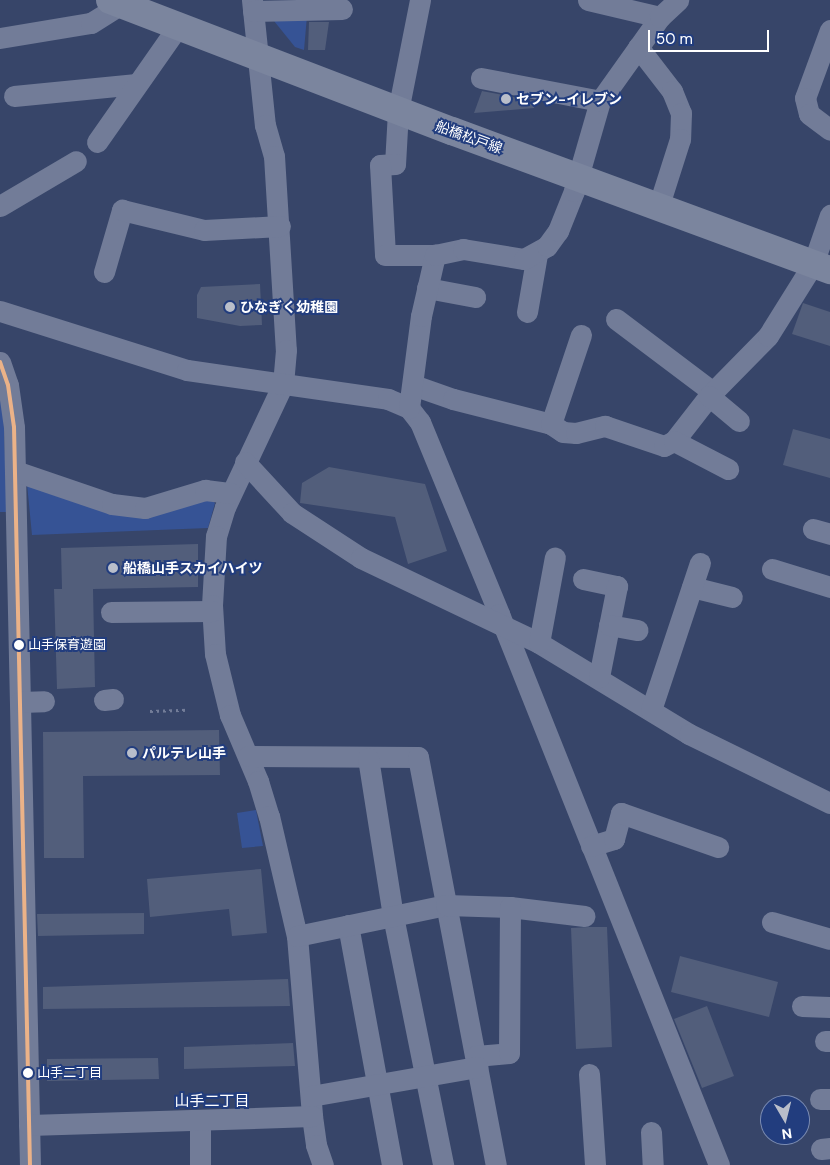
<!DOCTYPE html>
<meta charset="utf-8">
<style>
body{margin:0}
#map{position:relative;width:830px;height:1165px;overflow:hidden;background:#374569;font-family:"DM Sans","Noto Sans JP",sans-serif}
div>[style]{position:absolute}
.green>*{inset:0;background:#365395}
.building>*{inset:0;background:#525e7b}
.path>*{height:3px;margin-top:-1.5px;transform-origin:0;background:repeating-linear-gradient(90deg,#727c98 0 2.5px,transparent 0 6.5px)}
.minor>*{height:21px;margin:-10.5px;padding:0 10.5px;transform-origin:10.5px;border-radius:10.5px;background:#727c98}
.major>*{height:28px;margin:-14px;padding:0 14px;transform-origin:14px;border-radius:14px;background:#7b859e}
.bus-1>*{height:4px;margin:-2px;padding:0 2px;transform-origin:2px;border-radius:2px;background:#ebb288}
.dots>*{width:14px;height:14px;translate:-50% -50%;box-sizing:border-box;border:2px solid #223d7e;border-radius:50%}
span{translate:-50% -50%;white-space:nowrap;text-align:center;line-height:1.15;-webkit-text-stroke:4px #223d7e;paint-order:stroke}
.bus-label{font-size:13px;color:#fff}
.left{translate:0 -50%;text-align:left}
.poi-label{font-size:14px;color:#fff;font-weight:700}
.street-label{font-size:14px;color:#fff}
.neighbourhood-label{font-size:15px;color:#fff}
.north{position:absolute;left:760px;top:1095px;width:50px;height:50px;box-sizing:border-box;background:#223d7e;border:1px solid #7a8bb2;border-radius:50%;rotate:172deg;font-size:14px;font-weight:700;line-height:20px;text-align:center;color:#fff}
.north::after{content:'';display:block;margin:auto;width:18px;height:22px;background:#b9beca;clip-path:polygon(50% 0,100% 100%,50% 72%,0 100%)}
.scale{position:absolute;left:648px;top:30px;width:121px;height:22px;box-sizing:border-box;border:2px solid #fff;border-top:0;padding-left:6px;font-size:15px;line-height:18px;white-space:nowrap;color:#fff;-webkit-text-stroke:4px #223d7e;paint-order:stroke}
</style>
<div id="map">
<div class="green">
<i style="clip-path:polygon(270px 16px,307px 16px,304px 50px,295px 47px)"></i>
<i style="clip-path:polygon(0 391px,3px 401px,7px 512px,0 512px)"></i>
<i style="clip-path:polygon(27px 484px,114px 509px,208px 497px,215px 503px,208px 528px,32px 535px)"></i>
<i style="clip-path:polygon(256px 810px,263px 846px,242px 848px,237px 813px)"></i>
</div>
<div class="building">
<i style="clip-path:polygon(309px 22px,329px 22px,325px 50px,308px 50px)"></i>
<i style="clip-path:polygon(482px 91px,535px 101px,534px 108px,474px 113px)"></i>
<i style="clip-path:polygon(260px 284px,262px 325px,240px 326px,197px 318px,197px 295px,201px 287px)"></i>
<i style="clip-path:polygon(803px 303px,830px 312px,830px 346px,792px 334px)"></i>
<i style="clip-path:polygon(793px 429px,830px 439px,830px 478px,783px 465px)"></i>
<i style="clip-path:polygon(329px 467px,425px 484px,447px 551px,408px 564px,395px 517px,300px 503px,302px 483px)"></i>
<i style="clip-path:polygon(198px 544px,198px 587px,93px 589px,95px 687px,57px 689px,54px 589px,62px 589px,61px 548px)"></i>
<i style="clip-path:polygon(219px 730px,220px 775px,83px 776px,84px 858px,44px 858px,43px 732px)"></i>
<i style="clip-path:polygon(261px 869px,267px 933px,232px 936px,229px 909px,150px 917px,147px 879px)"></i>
<i style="clip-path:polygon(144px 913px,144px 934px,38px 936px,37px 914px)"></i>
<i style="clip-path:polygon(589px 927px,607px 927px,612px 1047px,576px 1049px,571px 928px)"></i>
<i style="clip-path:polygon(680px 956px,778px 982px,769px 1017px,671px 992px)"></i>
<i style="clip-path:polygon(288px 979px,290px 1006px,43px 1009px,43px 987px)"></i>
<i style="clip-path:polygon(707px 1006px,734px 1076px,702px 1088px,674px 1019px)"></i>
<i style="clip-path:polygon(293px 1043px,295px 1066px,184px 1069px,184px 1047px)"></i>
<i style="clip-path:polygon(158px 1058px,159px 1079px,47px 1081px,47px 1059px)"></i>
</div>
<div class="path">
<i style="left:150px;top:711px;width:38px;rotate:-2deg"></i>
</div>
<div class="minor">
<i style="left:252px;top:0;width:126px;rotate:84.1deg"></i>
<i style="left:265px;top:125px;width:32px;rotate:74deg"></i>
<i style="left:274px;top:156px;width:194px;rotate:86.5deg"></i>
<i style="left:286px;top:350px;width:34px;rotate:95deg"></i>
<i style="left:283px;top:384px;width:136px;rotate:115.2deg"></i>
<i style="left:225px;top:507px;width:30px;rotate:107deg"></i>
<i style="left:216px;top:536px;width:69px;rotate:93.3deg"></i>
<i style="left:212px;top:605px;width:49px;rotate:86.5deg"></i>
<i style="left:215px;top:654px;width:63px;rotate:76.2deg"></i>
<i style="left:230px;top:715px;width:72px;rotate:67deg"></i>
<i style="left:258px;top:781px;width:37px;rotate:73deg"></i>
<i style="left:269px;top:816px;width:123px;rotate:76.9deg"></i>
<i style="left:297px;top:936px;width:181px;rotate:85.2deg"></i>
<i style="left:312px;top:1116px;width:29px;rotate:82deg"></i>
<i style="left:316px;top:1145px;width:21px;rotate:71deg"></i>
<i style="left:420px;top:0;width:113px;rotate:101.2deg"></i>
<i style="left:398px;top:111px;width:53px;rotate:93.2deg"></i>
<i style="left:395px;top:164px;width:15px;rotate:176deg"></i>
<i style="left:380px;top:165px;width:90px;rotate:86.8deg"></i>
<i style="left:385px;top:255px;width:50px"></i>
<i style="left:588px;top:0;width:74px;rotate:13.3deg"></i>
<i style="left:253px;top:11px;width:89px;rotate:-1.3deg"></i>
<i style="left:830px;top:30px;width:72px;rotate:110.2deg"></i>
<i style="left:805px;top:98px;width:16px;rotate:76deg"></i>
<i style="left:809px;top:114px;width:26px;rotate:37deg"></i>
<i style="left:0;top:38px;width:92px;rotate:-9.4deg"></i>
<i style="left:91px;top:23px;width:36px;rotate:-32deg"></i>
<i style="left:638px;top:47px;width:56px;rotate:52.3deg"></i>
<i style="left:672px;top:91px;width:24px;rotate:68deg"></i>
<i style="left:681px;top:113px;width:26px;rotate:92deg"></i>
<i style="left:680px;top:139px;width:69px;rotate:107.7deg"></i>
<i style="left:481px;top:78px;width:121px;rotate:10.9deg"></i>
<i style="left:14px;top:96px;width:123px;rotate:-5.6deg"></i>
<i style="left:97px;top:142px;width:143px;rotate:-55deg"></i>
<i style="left:0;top:206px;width:88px;rotate:-30.6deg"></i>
<i style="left:104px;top:272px;width:65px;rotate:-73.8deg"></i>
<i style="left:122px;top:210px;width:84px;rotate:13.7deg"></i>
<i style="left:204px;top:230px;width:76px;rotate:-3deg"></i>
<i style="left:427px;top:288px;width:49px;rotate:10.6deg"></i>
<i style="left:0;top:311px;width:196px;rotate:17.5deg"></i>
<i style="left:187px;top:370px;width:203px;rotate:8.2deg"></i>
<i style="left:388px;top:399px;width:23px;rotate:23deg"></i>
<i style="left:409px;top:408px;width:18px;rotate:52deg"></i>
<i style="left:420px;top:422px;width:208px;rotate:67.6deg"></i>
<i style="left:499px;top:614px;width:593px;rotate:68.23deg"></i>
<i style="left:527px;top:312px;width:59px;rotate:-80.2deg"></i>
<i style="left:616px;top:319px;width:121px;rotate:37deg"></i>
<i style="left:0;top:362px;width:24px;rotate:71deg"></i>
<i style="left:8px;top:385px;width:42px;rotate:81.9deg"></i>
<i style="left:14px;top:427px;width:738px;rotate:88.76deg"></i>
<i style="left:413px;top:385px;width:42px;rotate:19.3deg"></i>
<i style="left:453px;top:399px;width:101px;rotate:14.3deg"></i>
<i style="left:551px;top:424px;width:14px;rotate:34deg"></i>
<i style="left:563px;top:432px;width:13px;rotate:4deg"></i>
<i style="left:576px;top:433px;width:30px;rotate:-14deg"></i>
<i style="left:605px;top:426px;width:62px;rotate:18.7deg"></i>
<i style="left:664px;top:446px;width:11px;rotate:-27deg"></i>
<i style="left:674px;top:441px;width:57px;rotate:-52.1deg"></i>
<i style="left:709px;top:396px;width:84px;rotate:-45.5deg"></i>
<i style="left:768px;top:336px;width:85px;rotate:-58deg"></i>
<i style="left:813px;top:264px;width:52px;rotate:-70.9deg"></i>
<i style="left:709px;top:396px;width:39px;rotate:40deg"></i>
<i style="left:409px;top:408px;width:93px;rotate:-82.6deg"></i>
<i style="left:421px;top:316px;width:63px;rotate:-77.1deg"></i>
<i style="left:435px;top:255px;width:29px;rotate:-12deg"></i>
<i style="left:463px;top:249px;width:62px;rotate:9.3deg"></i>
<i style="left:524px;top:259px;width:26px;rotate:-29deg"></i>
<i style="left:547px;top:246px;width:19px;rotate:-54deg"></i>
<i style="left:558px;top:231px;width:43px;rotate:-68.2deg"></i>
<i style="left:574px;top:191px;width:94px;rotate:-73.9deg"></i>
<i style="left:600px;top:101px;width:103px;rotate:-54.5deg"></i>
<i style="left:660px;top:17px;width:25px;rotate:-43deg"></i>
<i style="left:551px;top:424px;width:94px;rotate:-71.4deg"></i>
<i style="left:674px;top:441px;width:61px;rotate:27.4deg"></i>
<i style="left:245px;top:462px;width:69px;rotate:47.3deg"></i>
<i style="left:292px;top:513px;width:82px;rotate:33.1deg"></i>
<i style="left:361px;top:558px;width:197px;rotate:25.5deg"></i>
<i style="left:539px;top:643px;width:175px;rotate:31.2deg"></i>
<i style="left:689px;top:734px;width:157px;rotate:26.1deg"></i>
<i style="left:15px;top:471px;width:102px;rotate:18.8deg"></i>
<i style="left:112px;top:504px;width:33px;rotate:7deg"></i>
<i style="left:145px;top:508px;width:63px;rotate:-16.7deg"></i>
<i style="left:205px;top:490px;width:26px;rotate:7deg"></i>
<i style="left:813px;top:529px;width:18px;rotate:16deg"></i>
<i style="left:772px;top:569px;width:61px;rotate:17.2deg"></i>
<i style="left:583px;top:579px;width:35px;rotate:12deg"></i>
<i style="left:617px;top:586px;width:93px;rotate:101.2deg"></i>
<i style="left:692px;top:587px;width:41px;rotate:14deg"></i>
<i style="left:111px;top:612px;width:101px;rotate:-0.6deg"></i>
<i style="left:609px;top:625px;width:29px;rotate:10deg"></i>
<i style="left:539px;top:643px;width:87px;rotate:-79.5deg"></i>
<i style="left:104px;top:700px;width:9px;rotate:-6deg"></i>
<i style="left:20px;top:702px;width:24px;rotate:-2deg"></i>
<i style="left:651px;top:710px;width:155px;rotate:-71.6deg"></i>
<i style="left:248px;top:756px;width:170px;rotate:0.3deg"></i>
<i style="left:418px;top:757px;width:415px;rotate:79.2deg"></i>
<i style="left:368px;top:758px;width:160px;rotate:81deg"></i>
<i style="left:393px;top:916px;width:254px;rotate:78.6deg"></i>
<i style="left:591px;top:846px;width:24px;rotate:-17deg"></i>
<i style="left:614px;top:839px;width:27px;rotate:-75deg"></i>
<i style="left:621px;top:813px;width:103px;rotate:19.3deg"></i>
<i style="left:772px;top:922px;width:60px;rotate:16.3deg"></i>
<i style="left:348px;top:925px;width:244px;rotate:79.6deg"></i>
<i style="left:297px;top:936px;width:152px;rotate:-11.8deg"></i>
<i style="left:446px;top:905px;width:64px;rotate:1.8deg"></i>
<i style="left:510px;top:907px;width:75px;rotate:6.9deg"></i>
<i style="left:802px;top:1006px;width:28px;rotate:2deg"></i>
<i style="left:825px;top:1041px;width:5px"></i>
<i style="left:476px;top:1056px;width:33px;rotate:-5deg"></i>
<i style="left:509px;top:1053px;width:146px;rotate:-89.6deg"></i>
<i style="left:589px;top:1074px;width:91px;rotate:86.2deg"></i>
<i style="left:311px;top:1096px;width:169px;rotate:-9.9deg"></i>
<i style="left:820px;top:1099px;width:10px"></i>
<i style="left:200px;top:1120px;width:45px;rotate:90deg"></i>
<i style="left:29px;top:1125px;width:283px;rotate:-1.8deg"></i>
<i style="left:651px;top:1132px;width:33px;rotate:87deg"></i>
<i style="left:821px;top:1149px;width:9px;rotate:-6deg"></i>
</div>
<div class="major">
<i style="left:110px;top:0;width:366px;rotate:21deg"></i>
<i style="left:452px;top:131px;width:403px;rotate:20.2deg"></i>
</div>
<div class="bus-1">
<i style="left:0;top:362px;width:24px;rotate:71deg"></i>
<i style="left:8px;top:385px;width:42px;rotate:81.9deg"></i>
<i style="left:14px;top:427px;width:738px;rotate:88.76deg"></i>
</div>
<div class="dots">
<i style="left:506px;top:99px;background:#b9beca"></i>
<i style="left:230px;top:307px;background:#b9beca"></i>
<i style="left:113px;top:568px;background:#b9beca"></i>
<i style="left:19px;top:645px;background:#fff"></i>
<i style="left:132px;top:753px;background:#b9beca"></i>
<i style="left:28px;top:1073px;background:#fff"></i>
</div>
<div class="bus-label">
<span class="left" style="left:28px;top:645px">山手保育遊園</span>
<span class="left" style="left:37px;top:1073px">山手二丁目</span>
</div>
<div class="poi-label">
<span class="left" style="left:516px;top:99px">セブン-イレブン</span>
<span class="left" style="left:240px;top:307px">ひなぎく幼稚園</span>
<span class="left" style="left:123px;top:568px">船橋山手スカイハイツ</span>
<span class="left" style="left:142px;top:753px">パルテレ山手</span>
</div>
<div class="street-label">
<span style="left:469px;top:137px;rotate:20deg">船橋松戸線</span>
</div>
<div class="neighbourhood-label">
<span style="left:212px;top:1102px">山手二丁目</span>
</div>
<div class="north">N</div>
<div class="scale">50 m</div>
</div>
